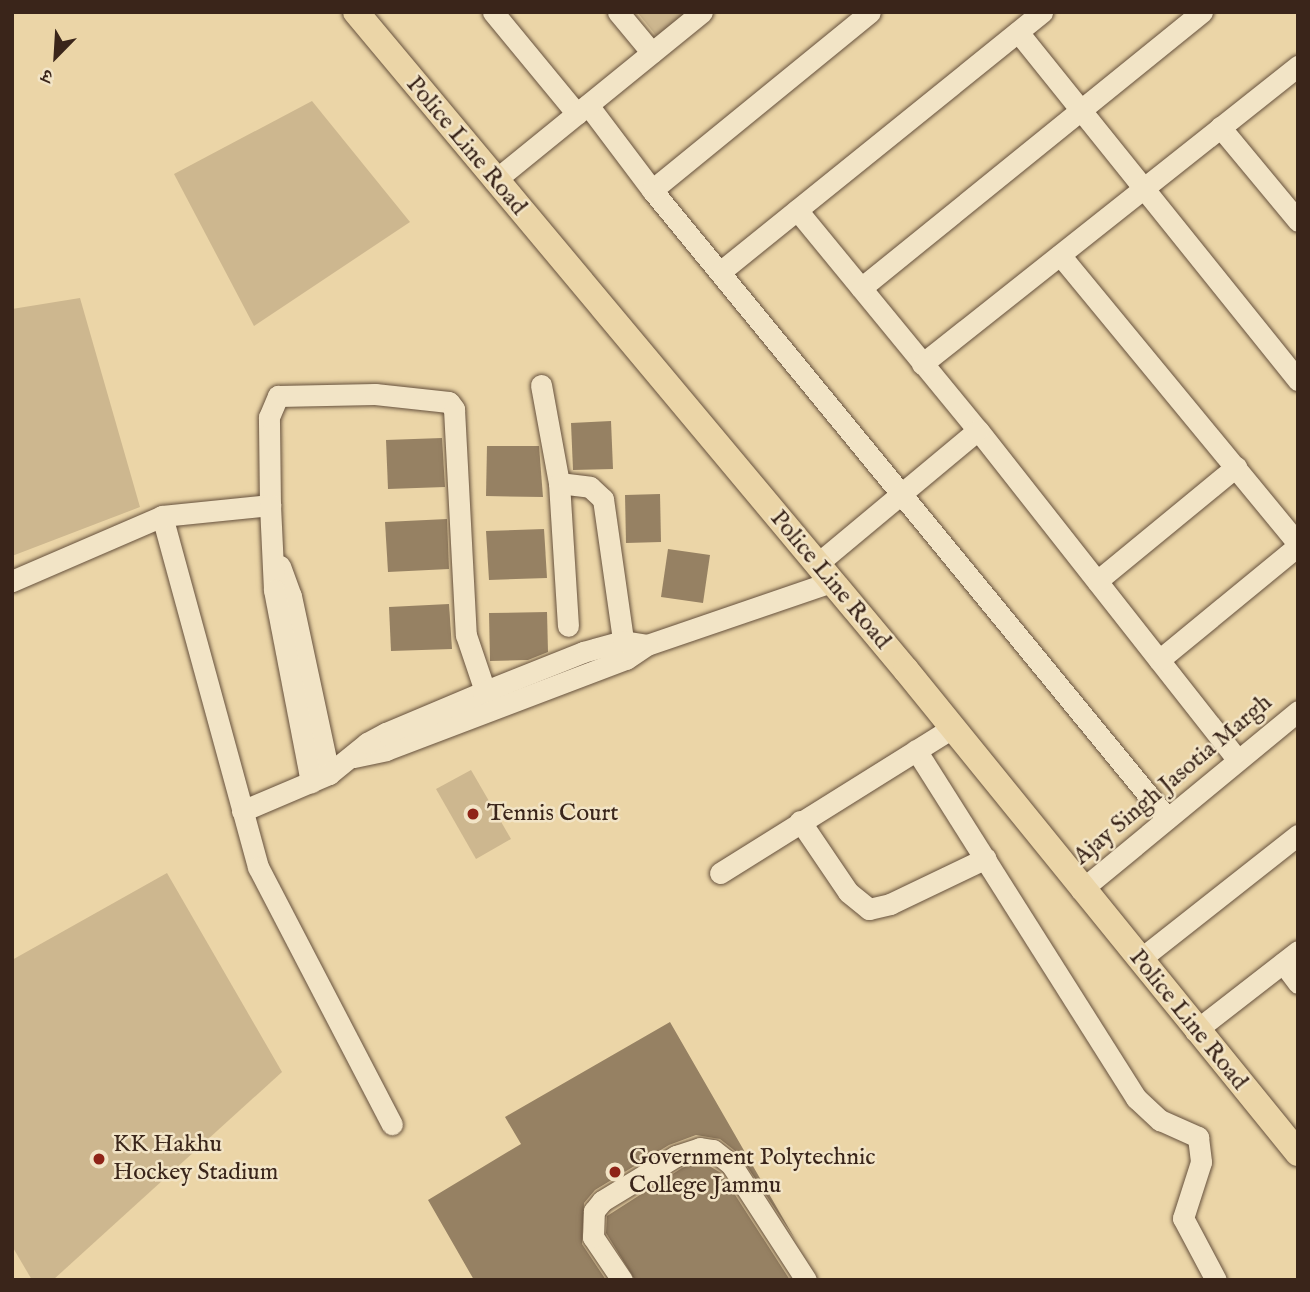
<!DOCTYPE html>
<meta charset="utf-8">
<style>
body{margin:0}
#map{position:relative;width:1310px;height:1292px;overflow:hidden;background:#ebd5a7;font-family:"IM FELL English","Noto Serif Devanagari",serif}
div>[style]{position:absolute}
.green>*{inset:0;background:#cdb78f}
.building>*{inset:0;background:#968163}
.roads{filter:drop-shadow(0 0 2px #66513d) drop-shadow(0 0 2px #66513d)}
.minor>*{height:21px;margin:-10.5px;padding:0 10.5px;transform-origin:10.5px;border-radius:10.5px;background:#f2e4c6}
.major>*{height:26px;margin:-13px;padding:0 13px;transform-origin:13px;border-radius:13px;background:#ebd5a7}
.dots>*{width:19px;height:19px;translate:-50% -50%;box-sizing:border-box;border:4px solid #f2e4c6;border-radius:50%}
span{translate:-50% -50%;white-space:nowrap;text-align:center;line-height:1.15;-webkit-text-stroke:5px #f2e4c6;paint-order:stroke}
.street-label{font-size:24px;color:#3a251a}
.poi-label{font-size:24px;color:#3a251a}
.left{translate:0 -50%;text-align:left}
.frame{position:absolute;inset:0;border:14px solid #3a251a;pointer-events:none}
.north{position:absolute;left:21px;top:21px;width:70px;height:70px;-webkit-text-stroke:5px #f2e4c6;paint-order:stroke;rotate:204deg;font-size:19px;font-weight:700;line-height:28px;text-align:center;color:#3a251a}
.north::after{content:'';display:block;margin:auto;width:24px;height:32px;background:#3a251a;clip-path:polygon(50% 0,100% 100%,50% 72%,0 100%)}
</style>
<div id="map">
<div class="green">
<i style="clip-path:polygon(637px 12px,705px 12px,663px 44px)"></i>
<i style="clip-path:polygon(312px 101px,410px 222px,254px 326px,174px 174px)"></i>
<i style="clip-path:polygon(80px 298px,140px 507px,12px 556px,12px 309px)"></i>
<i style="clip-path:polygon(471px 770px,511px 839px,476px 859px,436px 789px)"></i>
<i style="clip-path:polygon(167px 873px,282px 1072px,53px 1280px,32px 1280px,12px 1246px,12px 960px)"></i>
</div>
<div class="building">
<i style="clip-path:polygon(611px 421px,613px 469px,573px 470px,571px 423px)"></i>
<i style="clip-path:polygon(442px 438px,445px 487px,388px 489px,386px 440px)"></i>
<i style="clip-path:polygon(487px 446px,539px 446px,543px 497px,486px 496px)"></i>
<i style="clip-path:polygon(660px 494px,661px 542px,626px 543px,625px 495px)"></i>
<i style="clip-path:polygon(447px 519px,449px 569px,388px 572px,385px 522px)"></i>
<i style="clip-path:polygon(544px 529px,547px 578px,489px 580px,486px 531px)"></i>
<i style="clip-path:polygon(668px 549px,710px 555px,703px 603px,661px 597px)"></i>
<i style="clip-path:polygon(449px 604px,452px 649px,391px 651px,389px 607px)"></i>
<i style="clip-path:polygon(547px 612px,548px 652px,528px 660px,490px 661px,489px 613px)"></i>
<i style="clip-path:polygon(670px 1022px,795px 1239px,739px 1154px,720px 1139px,696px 1135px,669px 1145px,595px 1190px,584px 1203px,582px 1244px,606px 1280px,474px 1280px,428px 1200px,521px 1144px,505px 1117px)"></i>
<i style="clip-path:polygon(701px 1161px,721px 1173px,790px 1280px,635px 1280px,606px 1233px,607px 1216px,682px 1168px)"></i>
</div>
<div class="roads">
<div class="minor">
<i style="left:493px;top:12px;width:132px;rotate:50.5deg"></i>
<i style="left:618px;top:12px;width:53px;rotate:50.3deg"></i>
<i style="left:1018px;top:32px;width:447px;rotate:51.2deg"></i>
<i style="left:588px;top:105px;width:106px;rotate:53deg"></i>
<i style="left:652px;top:190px;width:812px;rotate:50.65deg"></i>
<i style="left:1220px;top:127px;width:122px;rotate:50.3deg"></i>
<i style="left:494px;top:181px;width:268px;rotate:-39.1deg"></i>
<i style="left:652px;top:190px;width:281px;rotate:-39.2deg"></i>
<i style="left:797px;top:210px;width:285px;rotate:50.6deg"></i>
<i style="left:978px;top:430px;width:420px;rotate:51.8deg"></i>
<i style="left:1060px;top:255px;width:374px;rotate:50.5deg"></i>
<i style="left:720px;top:272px;width:414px;rotate:-38.9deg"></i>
<i style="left:861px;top:288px;width:439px;rotate:-39deg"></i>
<i style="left:922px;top:364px;width:480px;rotate:-38.4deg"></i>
<i style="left:541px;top:385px;width:100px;rotate:79.6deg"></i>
<i style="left:559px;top:483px;width:143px;rotate:86.4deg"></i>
<i style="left:559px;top:483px;width:31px;rotate:7deg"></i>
<i style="left:590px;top:487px;width:18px;rotate:43deg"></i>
<i style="left:603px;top:499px;width:156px;rotate:81.9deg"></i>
<i style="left:270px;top:505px;width:88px;rotate:-90.7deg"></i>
<i style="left:269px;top:417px;width:23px;rotate:-67deg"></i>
<i style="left:278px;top:396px;width:97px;rotate:-1.2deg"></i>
<i style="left:375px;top:394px;width:74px;rotate:6.2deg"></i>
<i style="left:449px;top:402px;width:9px;rotate:54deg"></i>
<i style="left:454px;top:409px;width:226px;rotate:87deg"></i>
<i style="left:466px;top:635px;width:78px;rotate:71.3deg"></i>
<i style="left:162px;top:516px;width:364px;rotate:74.7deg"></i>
<i style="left:258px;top:867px;width:290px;rotate:62.5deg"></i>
<i style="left:817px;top:564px;width:209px;rotate:-39.8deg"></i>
<i style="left:280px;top:566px;width:32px;rotate:70deg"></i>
<i style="left:291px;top:596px;width:182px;rotate:77.9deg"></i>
<i style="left:12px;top:581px;width:163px;rotate:-23.4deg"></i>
<i style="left:162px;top:516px;width:109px;rotate:-5.8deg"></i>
<i style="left:270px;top:505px;width:85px;rotate:87.3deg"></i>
<i style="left:274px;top:590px;width:196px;rotate:79.1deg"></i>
<i style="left:1097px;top:581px;width:180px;rotate:-39.4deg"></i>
<i style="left:1159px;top:660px;width:180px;rotate:-39.4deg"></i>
<i style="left:916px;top:750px;width:412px;rotate:57.7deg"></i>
<i style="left:1136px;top:1098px;width:33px;rotate:43deg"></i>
<i style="left:1160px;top:1120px;width:42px;rotate:24.1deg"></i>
<i style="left:1198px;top:1137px;width:25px;rotate:83deg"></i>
<i style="left:1201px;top:1162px;width:59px;rotate:107.8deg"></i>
<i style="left:1183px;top:1218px;width:70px;rotate:62deg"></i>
<i style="left:354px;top:757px;width:33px;rotate:-12deg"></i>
<i style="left:386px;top:750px;width:257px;rotate:-20.8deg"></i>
<i style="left:626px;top:659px;width:25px;rotate:-34deg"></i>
<i style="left:647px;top:645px;width:194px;rotate:-18.9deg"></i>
<i style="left:242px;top:811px;width:95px;rotate:-23deg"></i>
<i style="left:329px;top:774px;width:49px;rotate:-39.2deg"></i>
<i style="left:367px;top:743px;width:21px;rotate:-28deg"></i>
<i style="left:386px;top:733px;width:105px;rotate:-22.9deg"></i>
<i style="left:483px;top:692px;width:108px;rotate:-21.8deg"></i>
<i style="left:583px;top:652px;width:41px;rotate:-15.4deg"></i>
<i style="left:623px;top:641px;width:24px;rotate:9deg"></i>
<i style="left:800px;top:821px;width:86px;rotate:55.9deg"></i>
<i style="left:848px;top:892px;width:27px;rotate:39deg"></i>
<i style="left:869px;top:909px;width:22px;rotate:-13deg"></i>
<i style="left:890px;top:904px;width:106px;rotate:-25.6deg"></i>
<i style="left:720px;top:873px;width:276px;rotate:-32deg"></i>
<i style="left:1081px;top:890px;width:281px;rotate:-39.5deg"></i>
<i style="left:1139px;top:960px;width:202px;rotate:-38.2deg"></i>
<i style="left:1283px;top:963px;width:25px;rotate:53deg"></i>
<i style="left:1195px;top:1031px;width:130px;rotate:-37.8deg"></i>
<i style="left:622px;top:1280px;width:52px;rotate:-124deg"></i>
<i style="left:593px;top:1237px;width:26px;rotate:-88deg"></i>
<i style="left:594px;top:1211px;width:13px;rotate:-51deg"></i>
<i style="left:602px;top:1201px;width:87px;rotate:-31.3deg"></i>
<i style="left:676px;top:1156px;width:25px;rotate:-18deg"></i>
<i style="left:700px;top:1148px;width:13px;rotate:9deg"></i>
<i style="left:713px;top:1150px;width:23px;rotate:38deg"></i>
<i style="left:731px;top:1164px;width:138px;rotate:57.1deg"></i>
</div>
<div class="major">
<i style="left:356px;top:12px;width:858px;rotate:50.11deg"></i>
<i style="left:906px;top:670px;width:622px;rotate:50.94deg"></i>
</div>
</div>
<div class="dots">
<i style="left:473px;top:814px;background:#8f2418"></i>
<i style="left:99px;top:1159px;background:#8f2418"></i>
<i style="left:615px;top:1172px;background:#8f2418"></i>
</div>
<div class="street-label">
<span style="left:466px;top:146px;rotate:50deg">Police Line Road</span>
<span style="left:830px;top:580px;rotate:50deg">Police Line Road</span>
<span style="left:1173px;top:780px;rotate:-40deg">Ajay Singh Jasotia Margh</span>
<span style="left:1188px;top:1020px;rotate:51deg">Police Line Road</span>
</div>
<div class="poi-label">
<span class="left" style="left:487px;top:814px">Tennis Court</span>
<span class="left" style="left:113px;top:1159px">KK Hakhu<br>Hockey Stadium</span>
<span class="left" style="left:629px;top:1172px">Government Polytechnic<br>College Jammu</span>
</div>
<div class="frame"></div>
<div class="north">उ</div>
</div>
